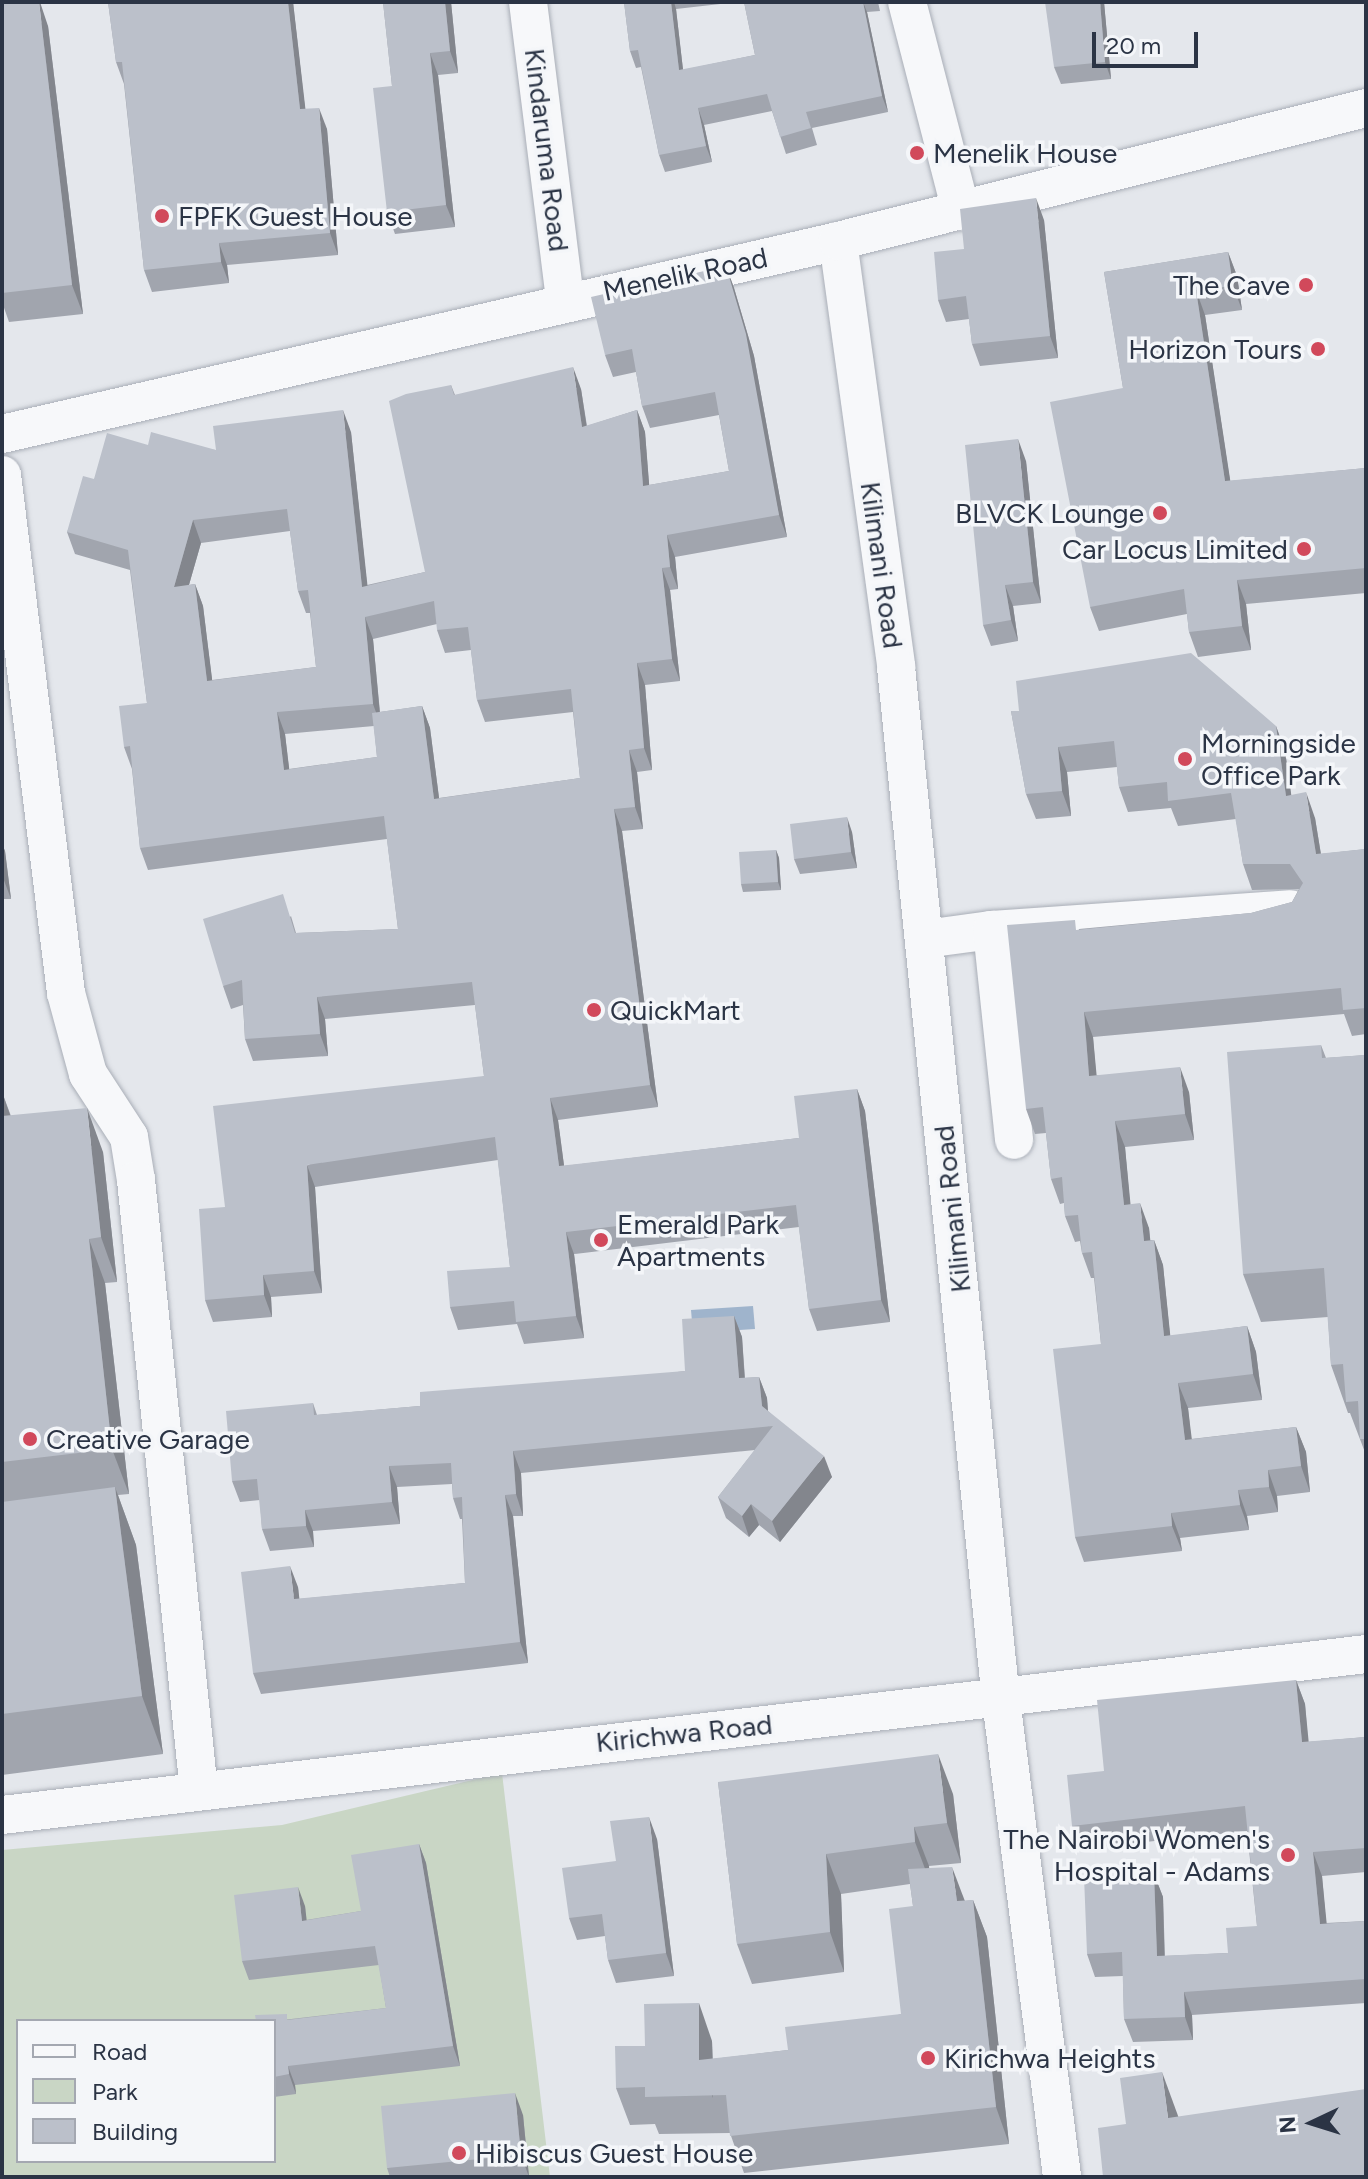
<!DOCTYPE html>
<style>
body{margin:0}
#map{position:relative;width:1368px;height:2179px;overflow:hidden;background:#e4e7ec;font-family:Figtree,sans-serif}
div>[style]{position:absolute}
.green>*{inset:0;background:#c9d6c5}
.water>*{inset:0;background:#9fb4cc}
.roads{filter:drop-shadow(0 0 2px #a9aeb7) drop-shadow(0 0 2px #a9aeb7)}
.minor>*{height:38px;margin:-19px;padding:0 19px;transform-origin:19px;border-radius:19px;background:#f7f8fa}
.wall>*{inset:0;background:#a1a5ae}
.shaded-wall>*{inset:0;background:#83868d}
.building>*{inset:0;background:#bbc0ca}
.dots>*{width:22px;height:22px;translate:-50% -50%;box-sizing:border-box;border:4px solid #f4f6f9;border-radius:50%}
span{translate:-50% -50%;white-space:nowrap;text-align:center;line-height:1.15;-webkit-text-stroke:7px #f4f6f9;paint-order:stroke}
.street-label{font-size:28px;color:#2b3445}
.poi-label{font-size:28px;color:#2b3445}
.left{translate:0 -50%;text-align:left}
.right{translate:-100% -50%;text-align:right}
.frame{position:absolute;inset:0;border:4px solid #2b3445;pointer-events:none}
.legend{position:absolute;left:16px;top:2019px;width:260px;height:144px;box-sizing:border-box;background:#f4f6f9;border:2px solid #a4a8b1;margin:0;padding:10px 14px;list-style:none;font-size:24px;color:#2b3445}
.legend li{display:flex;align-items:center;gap:16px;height:40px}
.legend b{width:40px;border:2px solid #a4a8b1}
.north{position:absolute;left:1272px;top:2083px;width:80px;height:80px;-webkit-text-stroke:6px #f4f6f9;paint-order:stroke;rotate:266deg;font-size:22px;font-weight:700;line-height:32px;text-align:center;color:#2b3445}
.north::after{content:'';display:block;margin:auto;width:28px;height:36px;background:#2b3445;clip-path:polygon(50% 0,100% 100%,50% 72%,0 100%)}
.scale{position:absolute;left:1092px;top:32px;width:106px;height:36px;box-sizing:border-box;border:4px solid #2b3445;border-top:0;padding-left:10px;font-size:24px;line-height:28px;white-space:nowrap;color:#2b3445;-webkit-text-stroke:6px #f4f6f9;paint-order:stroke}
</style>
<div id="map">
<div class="green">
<i style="clip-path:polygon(evenodd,502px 1773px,550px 2177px,4px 2177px,2px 1850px,282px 1825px,502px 1773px,18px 2021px,274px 2021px,274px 2161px,18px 2161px,18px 2021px)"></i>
</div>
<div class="water">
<i style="clip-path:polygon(753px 1306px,755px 1329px,693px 1333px,691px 1310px)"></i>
</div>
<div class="roads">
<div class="minor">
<i style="left:528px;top:2px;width:299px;rotate:82.9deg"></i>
<i style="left:907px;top:2px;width:216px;rotate:75.5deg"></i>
<i style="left:838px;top:241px;width:430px;rotate:82.2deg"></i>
<i style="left:896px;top:667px;width:1038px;rotate:84.2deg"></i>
<i style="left:1001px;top:1700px;width:481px;rotate:82.7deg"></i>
<i style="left:2px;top:434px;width:858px;rotate:-13deg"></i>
<i style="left:838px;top:241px;width:544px;rotate:-14.14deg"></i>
<i style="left:2px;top:475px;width:522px;rotate:82.96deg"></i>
<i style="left:66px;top:993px;width:84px;rotate:74.8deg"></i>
<i style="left:88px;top:1074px;width:75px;rotate:56.9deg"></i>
<i style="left:129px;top:1137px;width:44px;rotate:80.8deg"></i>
<i style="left:136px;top:1180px;width:615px;rotate:84.12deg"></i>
<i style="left:992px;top:930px;width:299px;rotate:-4deg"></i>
<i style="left:925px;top:939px;width:68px;rotate:-7.7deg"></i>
<i style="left:992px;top:930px;width:211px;rotate:84deg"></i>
<i style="left:2px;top:1815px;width:1373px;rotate:-6.73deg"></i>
</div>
</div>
<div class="wall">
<i style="clip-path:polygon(2px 2px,48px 26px,83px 314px,9px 322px,2px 302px)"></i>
<i style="clip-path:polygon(108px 2px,293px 2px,305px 109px,327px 129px,338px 255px,227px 265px,229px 283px,152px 292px,144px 270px,124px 84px,116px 62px)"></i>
<i style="clip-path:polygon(383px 2px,451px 2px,458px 73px,438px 75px,455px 227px,395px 234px,387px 212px,392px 86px)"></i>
<i style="clip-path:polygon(624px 2px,738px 2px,676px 9px,683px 70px,755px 55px,744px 2px,878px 2px,880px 11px,867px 12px,888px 112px,812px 128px,817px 145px,786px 154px,772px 111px,704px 125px,712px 162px,665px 172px,659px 155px,641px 67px,636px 68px,630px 51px)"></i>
<i style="clip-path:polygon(1104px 2px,1111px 79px,1061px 84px,1054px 67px)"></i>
<i style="clip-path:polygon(1044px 220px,1058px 358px,980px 366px,972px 344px,969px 319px,946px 322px,938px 300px,964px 249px)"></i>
<i style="clip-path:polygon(1228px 252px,1237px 276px,1242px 310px,1205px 315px,1230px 481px,1366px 468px,1366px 593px,1246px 604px,1251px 650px,1198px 657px,1189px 632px,1187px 614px,1099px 631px,1090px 607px,1123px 388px,1104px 272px)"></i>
<i style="clip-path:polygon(evenodd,726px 266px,734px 288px,754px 356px,787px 537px,675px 557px,678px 589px,670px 590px,680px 681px,645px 685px,652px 770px,637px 772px,643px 829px,622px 831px,658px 1107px,558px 1120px,564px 1166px,799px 1138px,857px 1089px,865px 1111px,890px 1322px,817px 1331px,809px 1309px,799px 1227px,574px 1254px,584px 1338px,524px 1344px,517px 1324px,458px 1330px,450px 1307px,510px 1267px,498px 1160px,315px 1187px,322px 1293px,271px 1297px,272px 1317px,213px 1322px,205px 1300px,225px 1207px,484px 1076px,475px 1005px,325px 1019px,328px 1056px,253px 1061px,245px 1039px,243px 1005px,231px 1009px,223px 986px,291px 916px,296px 933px,398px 929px,387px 839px,148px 870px,140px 848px,132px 769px,124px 747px,147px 703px,130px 570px,75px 554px,67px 532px,94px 479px,148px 445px,216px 450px,351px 432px,367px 585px,425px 572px,451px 385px,455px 395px,581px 389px,587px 426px,637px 410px,645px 432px,649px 485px,729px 471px,719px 415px,650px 428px,642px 406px,636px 372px,613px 377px,605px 355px,726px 266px,290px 531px,298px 591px,306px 613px,310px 613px,316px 667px,212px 680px,203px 606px,195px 584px,189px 585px,201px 543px,290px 531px,726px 266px,437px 624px,437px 630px,445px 653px,471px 650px,477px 700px,485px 722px,573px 712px,580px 778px,439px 798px,430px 728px,422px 706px,380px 712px,373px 639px,437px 624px,726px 266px,374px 726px,377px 757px,289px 769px,285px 734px,374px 726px)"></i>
<i style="clip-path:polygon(1026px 461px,1041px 603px,1013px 606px,1018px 641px,991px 646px,983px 625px)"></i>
<i style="clip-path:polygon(1011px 711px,1276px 726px,1285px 751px,1291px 795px,1315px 818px,1321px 854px,1366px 849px,1366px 1034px,1352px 1036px,1344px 1014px,1093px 1037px,1096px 1075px,1189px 1092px,1194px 1140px,1125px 1147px,1130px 1204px,1149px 1228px,1150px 1240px,1154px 1240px,1163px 1265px,1170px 1336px,1247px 1326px,1256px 1352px,1262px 1400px,1188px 1408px,1191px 1439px,1296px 1427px,1306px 1452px,1310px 1492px,1277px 1496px,1278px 1512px,1247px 1516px,1249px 1530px,1180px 1538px,1182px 1551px,1084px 1562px,1075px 1537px,1101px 1344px,1094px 1278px,1091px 1278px,1082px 1253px,1080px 1241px,1075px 1242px,1065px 1216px,1064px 1203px,1060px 1204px,1051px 1179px,1046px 1133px,1035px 1134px,1026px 1109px,1079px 929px,1251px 913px,1292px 902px,1299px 889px,1252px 890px,1243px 864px,1236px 819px,1178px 826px,1171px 808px,1128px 812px,1119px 787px,1117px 767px,1067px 772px,1071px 816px,1036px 819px,1026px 794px)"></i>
<i style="clip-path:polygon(852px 832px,857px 868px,800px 874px,794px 859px)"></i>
<i style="clip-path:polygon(2px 844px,5px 851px,11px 899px,2px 899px)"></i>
<i style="clip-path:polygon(776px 850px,779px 858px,781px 890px,743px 892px,741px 884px)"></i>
<i style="clip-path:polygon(1321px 1045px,1326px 1058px,1366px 1055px,1366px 1455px,1350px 1413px,1348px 1413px,1331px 1365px,1328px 1317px,1261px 1322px,1243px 1274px)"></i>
<i style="clip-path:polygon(2px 1092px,11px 1116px,103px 1152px,117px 1282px,105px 1283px,129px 1494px,118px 1495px,136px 1545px,163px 1754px,2px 1775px)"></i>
<i style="clip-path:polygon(734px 1316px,742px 1337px,745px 1378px,759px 1377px,767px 1398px,768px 1411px,832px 1477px,780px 1542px,759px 1525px,749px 1537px,726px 1518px,718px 1497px,755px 1450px,521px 1473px,523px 1516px,513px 1516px,528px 1663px,261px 1694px,253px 1673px,298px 1587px,299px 1599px,465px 1583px,462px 1519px,460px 1519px,453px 1498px,452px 1484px,397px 1487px,400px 1524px,313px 1531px,314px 1547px,270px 1551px,262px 1529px,260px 1500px,240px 1502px,232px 1481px,313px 1403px,317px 1415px,420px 1406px,685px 1371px)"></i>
<i style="clip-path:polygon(1296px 1680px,1305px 1704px,1308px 1742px,1366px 1737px,1366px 1872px,1322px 1876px,1326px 1923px,1366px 1921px,1366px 2003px,1192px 2015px,1193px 2040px,1133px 2042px,1124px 2019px,1123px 1976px,1095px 1977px,1087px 1954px,1154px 1874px,1163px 1897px,1165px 1956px,1228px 1953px,1257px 1926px,1247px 1831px,1081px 1849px,1072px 1826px,1104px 1771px)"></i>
<i style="clip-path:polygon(718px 1782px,953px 1794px,961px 1863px,929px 1866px,929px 1868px,965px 1901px,973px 1900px,987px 1937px,1009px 2144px,744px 2173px,730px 2133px,659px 2134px,655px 2124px,630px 2125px,616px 2088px,645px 2046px,712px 2041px,713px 2059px,788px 2050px,901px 2014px,913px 1906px,910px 1884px,841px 1894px,844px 1972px,752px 1984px,737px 1944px)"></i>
<i style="clip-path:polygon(657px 1839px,674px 1976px,616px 1983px,608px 1960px,605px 1936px,577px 1940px,569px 1918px,616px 1861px)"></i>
<i style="clip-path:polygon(419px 1844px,426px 1863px,460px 2066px,295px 2085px,296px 2094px,274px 2097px,274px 2021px,386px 2008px,379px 1965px,249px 1980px,242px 1961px,305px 1906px,306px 1920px,361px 1911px)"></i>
<i style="clip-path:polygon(523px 2115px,529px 2177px,390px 2177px,387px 2168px)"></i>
</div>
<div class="shaded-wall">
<i style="clip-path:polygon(39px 2px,40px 2px,48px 26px,83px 314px,72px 285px)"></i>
<i style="clip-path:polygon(288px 2px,293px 2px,308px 131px,300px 109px)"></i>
<i style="clip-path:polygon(445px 2px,451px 2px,458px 73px,450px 51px)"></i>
<i style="clip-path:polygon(671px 2px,674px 2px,676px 9px,685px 87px,679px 70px)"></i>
<i style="clip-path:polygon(863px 2px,867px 12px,888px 112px,882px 96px)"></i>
<i style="clip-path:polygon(1100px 2px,1104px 2px,1111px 79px,1105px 62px)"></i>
<i style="clip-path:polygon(430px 53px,438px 75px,455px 227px,446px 205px)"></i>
<i style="clip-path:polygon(319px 108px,327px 129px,338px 255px,330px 233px)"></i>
<i style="clip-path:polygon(698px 108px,704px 125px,712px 162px,706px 146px)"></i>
<i style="clip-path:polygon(1036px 198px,1044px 220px,1058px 358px,1050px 336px)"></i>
<i style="clip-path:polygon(219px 243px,227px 265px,229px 283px,221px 262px)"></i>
<i style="clip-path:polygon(1228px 252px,1237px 276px,1242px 310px,1233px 286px)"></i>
<i style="clip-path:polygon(726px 266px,734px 288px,754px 356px,787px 537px,779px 515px)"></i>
<i style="clip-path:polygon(1196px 290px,1205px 315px,1234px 505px,1225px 481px)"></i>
<i style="clip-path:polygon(573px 367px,581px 389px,590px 449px,582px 427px)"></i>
<i style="clip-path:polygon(343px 410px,351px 432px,370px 609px,362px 587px)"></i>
<i style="clip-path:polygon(637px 410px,645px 432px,651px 508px,643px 486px)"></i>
<i style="clip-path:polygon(1018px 439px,1026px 461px,1041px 603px,1033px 582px)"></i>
<i style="clip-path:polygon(193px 520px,201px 543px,182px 609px,174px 587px)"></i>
<i style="clip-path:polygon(667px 535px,675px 557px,678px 589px,670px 567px)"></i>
<i style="clip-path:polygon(662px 568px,670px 590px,680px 681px,672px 659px)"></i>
<i style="clip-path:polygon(1237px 580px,1246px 604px,1251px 650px,1242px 626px)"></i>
<i style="clip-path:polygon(195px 584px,203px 606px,215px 703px,207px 681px)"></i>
<i style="clip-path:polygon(1005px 585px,1013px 606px,1018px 641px,1011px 620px)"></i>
<i style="clip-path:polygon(365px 617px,373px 639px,381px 726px,373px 704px)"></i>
<i style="clip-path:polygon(637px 663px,645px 685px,652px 770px,644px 748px)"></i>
<i style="clip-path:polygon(422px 706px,430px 728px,442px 821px,434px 799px)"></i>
<i style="clip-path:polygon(277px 712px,285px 734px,292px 792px,284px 770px)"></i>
<i style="clip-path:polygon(1276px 726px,1285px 751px,1295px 821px,1286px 796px)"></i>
<i style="clip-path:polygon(1058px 747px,1067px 772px,1071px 816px,1062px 791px)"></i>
<i style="clip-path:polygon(629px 750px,637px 772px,643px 829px,635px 807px)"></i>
<i style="clip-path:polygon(1306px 792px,1315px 818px,1325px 880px,1316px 854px)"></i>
<i style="clip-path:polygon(614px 809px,622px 831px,658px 1107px,650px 1085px)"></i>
<i style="clip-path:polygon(847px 817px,852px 832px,857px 868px,851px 852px)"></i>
<i style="clip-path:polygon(2px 844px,5px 851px,11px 899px,2px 875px)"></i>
<i style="clip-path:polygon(776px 850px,779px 858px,781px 890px,778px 882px)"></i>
<i style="clip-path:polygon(317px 997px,325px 1019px,328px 1056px,320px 1034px)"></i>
<i style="clip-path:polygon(1084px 1012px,1093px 1037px,1099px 1101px,1089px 1076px)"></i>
<i style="clip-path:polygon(1180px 1067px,1189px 1092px,1194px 1140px,1185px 1114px)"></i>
<i style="clip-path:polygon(857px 1089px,865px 1111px,890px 1322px,881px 1300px)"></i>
<i style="clip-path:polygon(2px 1092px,15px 1129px,2px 1117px)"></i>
<i style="clip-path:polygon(550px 1098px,558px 1120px,567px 1188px,559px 1166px)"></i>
<i style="clip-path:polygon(87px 1108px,103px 1152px,117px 1282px,101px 1237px)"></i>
<i style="clip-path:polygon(1115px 1121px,1125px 1147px,1133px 1230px,1124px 1205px)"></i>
<i style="clip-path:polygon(307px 1165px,315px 1187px,322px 1293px,314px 1271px)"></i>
<i style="clip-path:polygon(1140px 1203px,1149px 1228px,1153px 1266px,1144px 1241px)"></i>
<i style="clip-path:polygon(566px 1232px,574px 1254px,584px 1338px,576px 1316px)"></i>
<i style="clip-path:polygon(89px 1239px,105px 1283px,129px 1494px,112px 1449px)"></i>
<i style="clip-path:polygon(1154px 1240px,1163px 1265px,1173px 1362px,1164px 1336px)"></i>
<i style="clip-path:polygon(263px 1275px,271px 1297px,272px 1317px,264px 1295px)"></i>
<i style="clip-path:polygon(734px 1316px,742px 1337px,746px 1400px,739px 1378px)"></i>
<i style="clip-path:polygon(1247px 1326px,1256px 1352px,1262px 1400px,1253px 1374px)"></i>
<i style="clip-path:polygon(759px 1377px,767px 1398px,769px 1427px,762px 1406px)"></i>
<i style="clip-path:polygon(1178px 1383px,1188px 1408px,1195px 1465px,1185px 1440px)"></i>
<i style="clip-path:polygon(1296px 1427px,1306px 1452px,1310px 1492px,1301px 1466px)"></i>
<i style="clip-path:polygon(513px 1451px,521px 1473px,523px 1516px,516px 1494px)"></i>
<i style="clip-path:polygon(824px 1456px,832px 1477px,780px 1542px,772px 1521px)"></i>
<i style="clip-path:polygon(389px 1466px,397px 1487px,400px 1524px,392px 1502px)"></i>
<i style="clip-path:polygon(1268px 1470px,1277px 1496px,1278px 1512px,1269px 1487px)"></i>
<i style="clip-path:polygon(115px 1487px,136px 1545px,163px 1754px,142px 1696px)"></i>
<i style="clip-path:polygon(1238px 1490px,1247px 1516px,1249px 1530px,1240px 1505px)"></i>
<i style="clip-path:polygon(505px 1495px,513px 1516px,528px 1663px,520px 1642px)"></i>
<i style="clip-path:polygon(751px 1504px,759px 1525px,749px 1537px,742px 1516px)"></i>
<i style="clip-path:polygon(305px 1510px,313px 1531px,314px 1547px,306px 1526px)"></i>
<i style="clip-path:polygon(1171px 1513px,1180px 1538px,1182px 1551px,1172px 1526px)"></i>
<i style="clip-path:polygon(290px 1566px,298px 1587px,302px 1621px,294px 1599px)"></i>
<i style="clip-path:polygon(1296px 1680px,1305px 1704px,1311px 1766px,1302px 1742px)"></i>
<i style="clip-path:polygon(938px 1754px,953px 1794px,961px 1863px,947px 1823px)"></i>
<i style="clip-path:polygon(649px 1817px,657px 1839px,674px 1976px,666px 1953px)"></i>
<i style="clip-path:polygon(914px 1827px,929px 1866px,930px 1882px,915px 1842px)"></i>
<i style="clip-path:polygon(419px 1844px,426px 1863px,460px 2066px,453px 2046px)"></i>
<i style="clip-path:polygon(1313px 1852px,1322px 1876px,1329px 1947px,1320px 1924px)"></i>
<i style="clip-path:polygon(826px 1854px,841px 1894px,844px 1972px,830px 1932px)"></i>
<i style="clip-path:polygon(952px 1867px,966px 1904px,957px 1901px)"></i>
<i style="clip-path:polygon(1154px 1874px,1163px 1897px,1165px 1980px,1157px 1956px)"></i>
<i style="clip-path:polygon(298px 1887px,305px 1906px,309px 1940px,302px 1921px)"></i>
<i style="clip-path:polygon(973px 1900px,987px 1937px,1009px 2144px,996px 2107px)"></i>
<i style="clip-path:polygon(1184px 1992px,1192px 2015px,1193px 2040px,1185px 2017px)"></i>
<i style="clip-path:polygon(699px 2003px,712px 2041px,713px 2098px,699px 2060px)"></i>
<i style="clip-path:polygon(288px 2066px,295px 2085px,296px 2094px,289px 2074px)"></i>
<i style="clip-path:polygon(1162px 2072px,1181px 2124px,1168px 2118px)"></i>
<i style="clip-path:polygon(515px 2093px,523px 2115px,529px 2177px,521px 2155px)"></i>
</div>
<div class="building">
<i style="clip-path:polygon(2px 2px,39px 2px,72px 285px,2px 293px)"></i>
<i style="clip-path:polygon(108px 2px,288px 2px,300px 109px,319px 108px,330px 233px,219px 243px,221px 262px,144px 270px,122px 62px,116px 62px)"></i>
<i style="clip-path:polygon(383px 2px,445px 2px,450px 51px,430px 53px,446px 205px,387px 212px,373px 88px,392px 86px)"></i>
<i style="clip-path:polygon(624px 2px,671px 2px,679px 70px,755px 55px,744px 2px,863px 2px,882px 96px,806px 112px,811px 128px,780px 137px,767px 94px,698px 108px,706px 146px,659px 155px,638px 50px,630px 51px)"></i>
<i style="clip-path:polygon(1045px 2px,1100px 2px,1105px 62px,1054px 67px)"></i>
<i style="clip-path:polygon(1036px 198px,1050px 336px,972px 344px,966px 296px,938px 300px,934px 252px,964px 249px,960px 209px)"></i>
<i style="clip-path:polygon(1228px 252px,1233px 286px,1196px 290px,1225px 481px,1366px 468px,1366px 568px,1237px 580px,1242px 626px,1189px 632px,1184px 589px,1090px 607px,1050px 402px,1123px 388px,1104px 272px)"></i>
<i style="clip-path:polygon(evenodd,726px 266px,746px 334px,779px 515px,667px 535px,670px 567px,662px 568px,672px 659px,637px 663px,644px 748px,629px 750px,635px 807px,614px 809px,650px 1085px,550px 1098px,559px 1166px,799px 1138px,794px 1096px,857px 1089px,881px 1300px,809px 1309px,796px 1205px,566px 1232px,576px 1316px,516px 1322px,514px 1301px,450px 1307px,447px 1271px,510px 1267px,495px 1137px,307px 1165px,314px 1271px,263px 1275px,264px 1295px,205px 1300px,199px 1209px,225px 1207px,213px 1106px,484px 1076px,472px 982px,317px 997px,320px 1034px,245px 1039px,242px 980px,223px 986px,203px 919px,283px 894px,295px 933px,398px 929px,384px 816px,140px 848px,130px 746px,124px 747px,119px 706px,147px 703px,128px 550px,67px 532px,83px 476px,94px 479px,107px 433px,148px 445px,151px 432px,216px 450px,213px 426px,343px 410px,362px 587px,425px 572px,389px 401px,406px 394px,451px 385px,454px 395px,573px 367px,582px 427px,637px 410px,643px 486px,729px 471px,715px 392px,642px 406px,632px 349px,605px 355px,591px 297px,726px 266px,287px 509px,298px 591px,308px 590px,316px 667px,207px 681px,195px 584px,174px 587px,193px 520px,287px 509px,726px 266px,434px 601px,437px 630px,468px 627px,477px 700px,571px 689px,580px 778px,434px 799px,422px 706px,372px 713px,377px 757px,284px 770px,277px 712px,373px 704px,365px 617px,434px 601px)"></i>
<i style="clip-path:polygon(1018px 439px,1033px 582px,1005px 585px,1011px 620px,983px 625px,965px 445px)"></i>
<i style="clip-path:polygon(1191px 653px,1276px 726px,1286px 796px,1306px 792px,1316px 854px,1366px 849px,1366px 1008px,1343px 1010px,1341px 988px,1084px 1012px,1089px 1076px,1180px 1067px,1185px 1114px,1115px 1121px,1124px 1205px,1140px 1203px,1144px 1241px,1154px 1240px,1164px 1336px,1247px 1326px,1253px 1374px,1178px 1383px,1185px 1440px,1296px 1427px,1301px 1466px,1268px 1470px,1269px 1487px,1238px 1490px,1240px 1505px,1171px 1513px,1172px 1526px,1075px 1537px,1053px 1349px,1101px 1344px,1092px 1252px,1082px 1253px,1078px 1215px,1065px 1216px,1062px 1177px,1051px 1179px,1043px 1107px,1026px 1109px,1007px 925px,1075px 920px,1076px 930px,1251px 913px,1292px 902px,1303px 883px,1290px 864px,1243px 864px,1231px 793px,1168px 801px,1167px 782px,1119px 787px,1114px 741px,1058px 747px,1062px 791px,1026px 794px,1011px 711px,1019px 711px,1016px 681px)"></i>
<i style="clip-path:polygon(847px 817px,851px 852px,794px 859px,790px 824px)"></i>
<i style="clip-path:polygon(776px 850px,778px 882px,741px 884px,739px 852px)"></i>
<i style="clip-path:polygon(1321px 1045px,1322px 1058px,1366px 1055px,1366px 1439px,1360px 1439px,1358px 1401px,1346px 1402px,1343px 1364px,1331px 1365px,1324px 1268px,1243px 1274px,1227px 1052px)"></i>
<i style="clip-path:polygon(87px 1108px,101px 1237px,89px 1239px,112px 1449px,2px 1462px,2px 1116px)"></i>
<i style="clip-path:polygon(734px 1316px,739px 1378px,759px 1377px,762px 1406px,824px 1456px,772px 1521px,751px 1504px,742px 1516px,718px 1497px,773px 1426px,513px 1451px,516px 1494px,505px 1495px,520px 1642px,253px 1673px,241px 1572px,290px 1566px,294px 1599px,465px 1583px,462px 1497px,453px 1498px,451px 1463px,389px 1466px,392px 1502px,305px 1510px,306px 1526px,262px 1529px,257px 1479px,232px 1481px,226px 1411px,313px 1403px,314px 1415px,420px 1406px,420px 1392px,685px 1371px,682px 1319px)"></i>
<i style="clip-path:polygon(115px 1487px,142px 1696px,2px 1714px,2px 1502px)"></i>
<i style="clip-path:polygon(1296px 1680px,1302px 1742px,1366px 1737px,1366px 1848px,1313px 1852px,1320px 1924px,1366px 1921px,1366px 1979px,1184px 1992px,1185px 2017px,1124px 2019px,1122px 1952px,1087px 1954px,1084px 1876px,1154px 1874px,1157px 1956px,1228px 1953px,1226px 1928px,1257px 1926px,1245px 1806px,1072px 1826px,1067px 1775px,1104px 1771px,1097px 1700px)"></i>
<i style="clip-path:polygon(938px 1754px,947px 1823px,914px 1827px,915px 1842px,826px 1854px,830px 1932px,737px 1944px,718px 1782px)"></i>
<i style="clip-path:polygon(649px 1817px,666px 1953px,608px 1960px,602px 1914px,569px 1918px,562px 1868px,616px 1861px,610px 1821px)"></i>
<i style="clip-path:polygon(419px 1844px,453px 2046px,288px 2066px,289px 2074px,274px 2077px,274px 2021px,256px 2021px,255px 2015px,287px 2014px,287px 2020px,386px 2008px,375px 1946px,242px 1961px,234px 1895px,298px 1887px,302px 1921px,361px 1911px,351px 1855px)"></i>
<i style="clip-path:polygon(952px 1867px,957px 1901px,973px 1900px,996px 2107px,730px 2136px,726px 2095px,645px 2097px,645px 2087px,616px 2088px,615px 2046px,645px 2046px,644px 2004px,699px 2003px,699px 2060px,788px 2050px,785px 2027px,901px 2014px,889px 1909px,913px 1906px,908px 1869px)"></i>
<i style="clip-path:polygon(1162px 2072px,1168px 2118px,1366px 2089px,1366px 2177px,1103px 2177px,1098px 2128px,1126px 2124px,1120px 2078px)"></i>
<i style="clip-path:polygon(515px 2093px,521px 2155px,387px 2168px,381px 2106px)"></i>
</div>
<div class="dots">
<i style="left:917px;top:153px;background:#d1495b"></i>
<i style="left:162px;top:216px;background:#d1495b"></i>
<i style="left:1306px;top:285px;background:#d1495b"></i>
<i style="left:1318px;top:349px;background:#d1495b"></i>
<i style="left:1160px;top:513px;background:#d1495b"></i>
<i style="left:1304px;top:549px;background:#d1495b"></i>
<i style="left:1185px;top:759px;background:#d1495b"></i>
<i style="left:594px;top:1010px;background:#d1495b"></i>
<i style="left:601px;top:1240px;background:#d1495b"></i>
<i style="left:30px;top:1439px;background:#d1495b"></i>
<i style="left:1288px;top:1855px;background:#d1495b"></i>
<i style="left:928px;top:2058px;background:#d1495b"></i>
<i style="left:459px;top:2153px;background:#d1495b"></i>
</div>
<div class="street-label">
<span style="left:547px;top:150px;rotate:83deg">Kindaruma Road</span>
<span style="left:685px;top:274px;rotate:-12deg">Menelik Road</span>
<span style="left:882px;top:565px;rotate:82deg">Kilimani Road</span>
<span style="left:952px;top:1209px;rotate:-96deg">Kilimani Road</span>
<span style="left:684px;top:1733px;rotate:-6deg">Kirichwa Road</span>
</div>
<div class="poi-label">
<span class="left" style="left:933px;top:153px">Menelik House</span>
<span class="left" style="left:178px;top:216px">FPFK Guest House</span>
<span class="right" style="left:1290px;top:285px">The Cave</span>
<span class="right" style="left:1302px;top:349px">Horizon Tours</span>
<span class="right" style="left:1144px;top:513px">BLVCK Lounge</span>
<span class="right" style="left:1288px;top:549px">Car Locus Limited</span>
<span class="left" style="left:1201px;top:759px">Morningside<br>Office Park</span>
<span class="left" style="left:610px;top:1010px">QuickMart</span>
<span class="left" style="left:617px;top:1240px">Emerald Park<br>Apartments</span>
<span class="left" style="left:46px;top:1439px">Creative Garage</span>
<span class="right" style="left:1270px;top:1855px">The Nairobi Women's<br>Hospital - Adams</span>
<span class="left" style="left:944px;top:2058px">Kirichwa Heights</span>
<span class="left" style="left:475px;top:2153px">Hibiscus Guest House</span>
</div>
<div class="frame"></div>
<ul class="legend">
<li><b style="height:10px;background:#f7f8fa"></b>Road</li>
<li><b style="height:22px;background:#c9d6c5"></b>Park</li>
<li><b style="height:22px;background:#bbc0ca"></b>Building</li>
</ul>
<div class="north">N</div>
<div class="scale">20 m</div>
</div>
